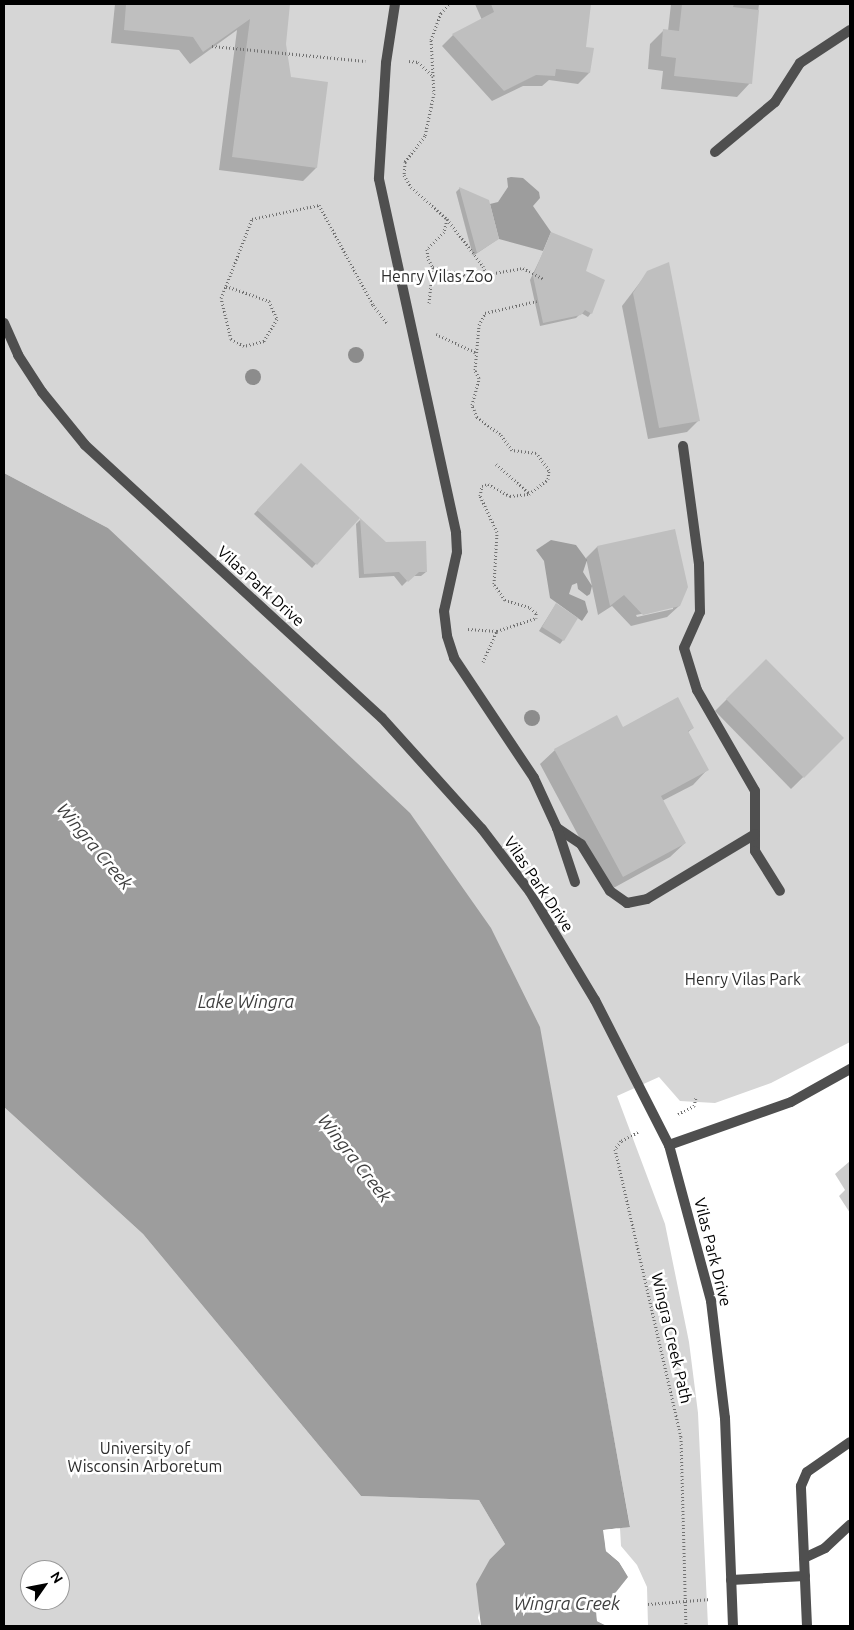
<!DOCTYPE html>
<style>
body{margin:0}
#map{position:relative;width:854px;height:1630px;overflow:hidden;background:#fff;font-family:Ubuntu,sans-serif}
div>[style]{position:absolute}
.green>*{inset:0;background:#d6d6d6}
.water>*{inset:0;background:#9d9d9d}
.pier>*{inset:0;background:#fff}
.shadow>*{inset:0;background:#0003}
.building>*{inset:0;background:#bfbfbf}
.path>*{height:3px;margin-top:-1.5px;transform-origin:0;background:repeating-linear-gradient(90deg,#717171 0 1px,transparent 0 3.5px)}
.lane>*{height:10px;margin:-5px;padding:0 5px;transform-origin:5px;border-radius:5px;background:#4f4f4f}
.street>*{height:10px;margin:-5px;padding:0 5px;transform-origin:5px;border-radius:5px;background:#4f4f4f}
.trees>*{width:16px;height:16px;margin:-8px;border-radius:50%;background:#8c8c8c}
span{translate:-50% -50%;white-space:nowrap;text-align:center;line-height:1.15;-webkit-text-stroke:5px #fff;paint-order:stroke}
.park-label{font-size:16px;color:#2d2d2d}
.street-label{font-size:16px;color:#000}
.water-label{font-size:18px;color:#3e3e3e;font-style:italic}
.frame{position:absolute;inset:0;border:5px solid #000;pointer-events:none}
.north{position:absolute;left:20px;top:1560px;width:50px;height:50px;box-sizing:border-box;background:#fff;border:1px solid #999;border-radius:50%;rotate:57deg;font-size:14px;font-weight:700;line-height:20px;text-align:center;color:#000}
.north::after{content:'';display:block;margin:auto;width:18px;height:22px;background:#000;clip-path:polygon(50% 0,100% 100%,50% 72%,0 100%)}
</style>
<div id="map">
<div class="green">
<i style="clip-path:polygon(4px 4px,850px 4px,850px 1042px,771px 1083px,715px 1103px,680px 1101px,659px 1077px,617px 1096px,665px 1224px,689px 1342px,698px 1413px,708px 1626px,648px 1626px,647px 1587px,637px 1565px,621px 1546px,620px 1528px,630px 1526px,554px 1110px,108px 528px,4px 473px)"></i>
<i style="clip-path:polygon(evenodd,4px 1107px,143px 1234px,361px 1496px,479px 1500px,505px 1544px,490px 1559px,478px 1618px,481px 1626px,4px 1626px,4px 1107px,30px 1570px,60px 1570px,60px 1600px,30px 1600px,30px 1570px)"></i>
</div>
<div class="water">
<i style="clip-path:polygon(511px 177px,523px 178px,539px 192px,540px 198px,533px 206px,551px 232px,543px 251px,499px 239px,490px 204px,498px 202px,508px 187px,507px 178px)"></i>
<i style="clip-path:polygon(4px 473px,108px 528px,410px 813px,491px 928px,540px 1027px,630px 1527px,604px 1530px,606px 1551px,619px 1562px,629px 1577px,605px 1606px,596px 1607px,597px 1621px,607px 1626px,481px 1626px,476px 1584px,490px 1559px,505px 1544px,479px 1500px,361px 1496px,143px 1234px,4px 1107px)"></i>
<i style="clip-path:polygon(551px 540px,576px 545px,587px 560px,583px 572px,592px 586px,590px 594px,587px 596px,578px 589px,577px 583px,572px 585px,569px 594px,585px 601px,588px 612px,582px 621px,550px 598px,544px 561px,536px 550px)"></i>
</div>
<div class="pier">
<i style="clip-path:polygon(620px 1528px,606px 1532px,609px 1549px,621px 1561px,631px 1578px,607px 1608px,598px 1609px,599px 1620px,607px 1626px,597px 1621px,596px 1607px,605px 1606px,628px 1577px,619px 1562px,606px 1551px,603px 1530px)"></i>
</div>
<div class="shadow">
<i style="clip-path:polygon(115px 4px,289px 4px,285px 44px,290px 78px,316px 168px,303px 181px,219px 170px,237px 30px,190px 64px,179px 50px,111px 43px)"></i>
<i style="clip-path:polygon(475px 4px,589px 4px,584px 48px,593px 49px,589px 73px,578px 84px,549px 80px,542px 86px,523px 86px,492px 101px,442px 46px,453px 35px,482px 20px)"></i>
<i style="clip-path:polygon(671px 4px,759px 4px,750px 83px,737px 97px,661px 89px,663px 71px,648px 69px,650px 44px,664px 30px,668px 31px)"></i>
<i style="clip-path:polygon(460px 188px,498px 239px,473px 256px,456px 192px)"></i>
<i style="clip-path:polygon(552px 234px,584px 272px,591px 313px,588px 317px,581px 313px,576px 318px,540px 326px,530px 280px)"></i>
<i style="clip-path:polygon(648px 272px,698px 421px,687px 432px,648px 439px,622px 306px)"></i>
<i style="clip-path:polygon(301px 464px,358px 518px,312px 568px,254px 514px)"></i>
<i style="clip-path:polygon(360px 520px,385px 543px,426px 572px,421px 576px,412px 576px,402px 586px,394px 576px,359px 578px,356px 524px)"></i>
<i style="clip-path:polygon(evenodd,674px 531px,679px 606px,667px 617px,631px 626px,612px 606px,598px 615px,586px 558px,597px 547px,674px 531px,673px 607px,673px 609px,637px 617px,636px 615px,673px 607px)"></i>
<i style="clip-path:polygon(556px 604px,563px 640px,560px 644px,539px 631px)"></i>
<i style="clip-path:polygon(766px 660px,843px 738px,791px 789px,715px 711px)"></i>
<i style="clip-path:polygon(623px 728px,693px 728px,687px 733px,707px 770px,693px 785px,662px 801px,685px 843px,670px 857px,608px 891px,540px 764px,555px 750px)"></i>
<i style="clip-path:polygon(850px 1161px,850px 1213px,839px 1196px,845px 1190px,835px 1174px)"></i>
</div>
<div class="building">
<i style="clip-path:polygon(126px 4px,290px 4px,286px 44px,291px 77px,328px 82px,317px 168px,232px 157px,250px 19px,203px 52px,193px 37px,124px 30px)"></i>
<i style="clip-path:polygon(491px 4px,591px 4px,586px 47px,594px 48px,590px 73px,556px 69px,555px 76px,536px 75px,504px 91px,452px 34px,494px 12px)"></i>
<i style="clip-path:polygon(682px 4px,734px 4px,733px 7px,759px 10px,752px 84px,674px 76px,676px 58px,661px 56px,663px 29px,679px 31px)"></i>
<i style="clip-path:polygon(459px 187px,489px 200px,499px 239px,477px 253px)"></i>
<i style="clip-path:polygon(551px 232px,593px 249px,586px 271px,605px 280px,592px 314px,585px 310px,581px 315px,543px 323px,533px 276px)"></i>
<i style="clip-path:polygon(669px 262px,700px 421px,659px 428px,633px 293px,647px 271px)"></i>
<i style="clip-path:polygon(301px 463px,360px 518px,317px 565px,257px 510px)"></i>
<i style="clip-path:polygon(360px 518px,386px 542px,426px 541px,427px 572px,419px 572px,408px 582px,399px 572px,364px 574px)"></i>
<i style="clip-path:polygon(675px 529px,688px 587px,680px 606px,643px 615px,624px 595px,610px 606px,597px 546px)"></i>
<i style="clip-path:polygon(556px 603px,578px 618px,564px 641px,542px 627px)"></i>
<i style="clip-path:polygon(766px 659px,844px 738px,804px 778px,726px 699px)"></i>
<i style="clip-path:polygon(678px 697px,694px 728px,688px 731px,709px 770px,661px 796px,686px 843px,623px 877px,554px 749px,617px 715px,623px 727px)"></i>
</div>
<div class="path">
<i style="left:212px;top:46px;width:154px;rotate:5.6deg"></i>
<i style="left:409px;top:61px;width:9px;rotate:6deg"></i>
<i style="left:418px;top:62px;width:21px;rotate:43deg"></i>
<i style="left:433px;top:76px;width:17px;rotate:87deg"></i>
<i style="left:434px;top:93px;width:44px;rotate:101.8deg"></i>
<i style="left:425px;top:136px;width:33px;rotate:128deg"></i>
<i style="left:405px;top:162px;width:13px;rotate:94deg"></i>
<i style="left:404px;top:175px;width:14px;rotate:60deg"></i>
<i style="left:411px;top:187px;width:48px;rotate:41.6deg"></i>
<i style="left:447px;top:219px;width:13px;rotate:103deg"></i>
<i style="left:444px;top:232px;width:24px;rotate:135deg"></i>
<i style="left:427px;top:249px;width:10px;rotate:84deg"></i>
<i style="left:428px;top:259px;width:9px;rotate:58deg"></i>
<i style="left:433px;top:267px;width:40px;rotate:14.4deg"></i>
<i style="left:472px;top:277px;width:52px;rotate:-10deg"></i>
<i style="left:523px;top:268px;width:24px;rotate:28deg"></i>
<i style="left:433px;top:76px;width:36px;rotate:-93deg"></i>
<i style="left:431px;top:40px;width:29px;rotate:-70deg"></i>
<i style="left:441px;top:13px;width:12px;rotate:-48deg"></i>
<i style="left:447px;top:219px;width:59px;rotate:52.5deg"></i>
<i style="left:483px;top:266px;width:11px;rotate:68deg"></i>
<i style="left:226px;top:286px;width:72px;rotate:-68.8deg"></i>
<i style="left:252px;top:219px;width:68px;rotate:-11.8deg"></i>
<i style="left:319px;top:205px;width:114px;rotate:61.6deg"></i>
<i style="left:373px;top:305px;width:23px;rotate:52deg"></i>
<i style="left:226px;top:286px;width:46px;rotate:19.2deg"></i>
<i style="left:269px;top:301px;width:20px;rotate:66deg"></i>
<i style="left:277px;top:319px;width:26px;rotate:121deg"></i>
<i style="left:264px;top:341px;width:21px;rotate:166deg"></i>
<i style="left:244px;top:346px;width:15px;rotate:-152deg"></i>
<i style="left:231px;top:339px;width:42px;rotate:-103.7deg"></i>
<i style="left:221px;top:298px;width:13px;rotate:-67deg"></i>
<i style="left:429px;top:303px;width:36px;rotate:-84deg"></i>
<i style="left:436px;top:334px;width:43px;rotate:24.8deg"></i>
<i style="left:496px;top:464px;width:44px;rotate:41.3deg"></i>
<i style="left:468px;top:629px;width:29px;rotate:4deg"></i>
<i style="left:483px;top:662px;width:34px;rotate:-66deg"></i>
<i style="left:497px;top:631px;width:41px;rotate:-18.4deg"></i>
<i style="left:536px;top:618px;width:5px;rotate:-90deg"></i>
<i style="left:536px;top:613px;width:9px;rotate:-139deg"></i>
<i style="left:529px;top:607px;width:25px;rotate:-164deg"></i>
<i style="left:505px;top:600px;width:19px;rotate:-125deg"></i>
<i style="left:494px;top:584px;width:52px;rotate:-86.7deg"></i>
<i style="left:497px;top:532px;width:40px;rotate:-115deg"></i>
<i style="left:480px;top:496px;width:10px;rotate:-79deg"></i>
<i style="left:482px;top:486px;width:6px;rotate:-18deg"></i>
<i style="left:488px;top:484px;width:25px;rotate:29deg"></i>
<i style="left:510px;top:496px;width:19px;rotate:-6deg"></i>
<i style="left:529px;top:494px;width:24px;rotate:-38deg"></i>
<i style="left:548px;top:479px;width:9px;rotate:-84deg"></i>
<i style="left:549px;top:470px;width:21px;rotate:-127deg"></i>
<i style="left:536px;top:453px;width:24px;rotate:-173deg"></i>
<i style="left:512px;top:450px;width:20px;rotate:-127deg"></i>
<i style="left:500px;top:434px;width:29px;rotate:-144deg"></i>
<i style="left:477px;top:417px;width:13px;rotate:-113deg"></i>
<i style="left:472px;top:405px;width:28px;rotate:-75deg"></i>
<i style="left:479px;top:378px;width:9px;rotate:-117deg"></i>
<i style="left:475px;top:370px;width:45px;rotate:-84.9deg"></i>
<i style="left:479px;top:325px;width:13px;rotate:-63deg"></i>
<i style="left:485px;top:313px;width:53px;rotate:-13deg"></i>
<i style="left:678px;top:1114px;width:18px;rotate:-27deg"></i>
<i style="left:694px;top:1106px;width:9px;rotate:-77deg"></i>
<i style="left:638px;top:1132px;width:19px;rotate:152deg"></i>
<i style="left:621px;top:1141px;width:10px;rotate:127deg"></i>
<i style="left:615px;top:1149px;width:295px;rotate:77.1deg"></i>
<i style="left:681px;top:1437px;width:189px;rotate:88.5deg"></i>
<i style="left:648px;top:1604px;width:63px;rotate:-4.5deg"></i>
</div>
<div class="lane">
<i style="left:715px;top:152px;width:78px;rotate:-39.8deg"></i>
<i style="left:775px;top:102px;width:46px;rotate:-57.3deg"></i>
<i style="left:800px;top:63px;width:60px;rotate:-33.4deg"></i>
<i style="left:683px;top:446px;width:119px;rotate:82.3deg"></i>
<i style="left:699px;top:564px;width:48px;rotate:88.8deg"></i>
<i style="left:700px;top:612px;width:39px;rotate:114deg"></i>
<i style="left:684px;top:648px;width:44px;rotate:72.8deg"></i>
<i style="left:697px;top:690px;width:116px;rotate:60.1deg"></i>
<i style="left:755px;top:791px;width:60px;rotate:90deg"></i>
<i style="left:755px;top:851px;width:47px;rotate:58deg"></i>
<i style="left:557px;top:828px;width:29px;rotate:34deg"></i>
<i style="left:581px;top:844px;width:55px;rotate:58.3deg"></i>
<i style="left:610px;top:891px;width:21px;rotate:35deg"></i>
<i style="left:627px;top:903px;width:20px;rotate:-11deg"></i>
<i style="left:647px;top:899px;width:126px;rotate:-31deg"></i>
<i style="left:804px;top:1558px;width:23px;rotate:-25deg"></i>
<i style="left:825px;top:1548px;width:34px;rotate:-43deg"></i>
<i style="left:731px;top:1580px;width:74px;rotate:-3.1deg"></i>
<i style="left:807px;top:1626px;width:140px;rotate:-92.5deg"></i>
<i style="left:801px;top:1486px;width:15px;rotate:-67deg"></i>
<i style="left:807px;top:1472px;width:52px;rotate:-34.9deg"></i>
</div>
<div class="street">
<i style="left:395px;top:4px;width:60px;rotate:98.7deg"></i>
<i style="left:386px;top:63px;width:116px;rotate:93.5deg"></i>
<i style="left:379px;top:179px;width:362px;rotate:77.7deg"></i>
<i style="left:456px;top:533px;width:19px;rotate:87deg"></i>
<i style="left:457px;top:552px;width:60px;rotate:102.4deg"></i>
<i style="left:444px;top:611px;width:25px;rotate:83deg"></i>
<i style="left:447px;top:636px;width:23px;rotate:72deg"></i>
<i style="left:454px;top:658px;width:144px;rotate:56.3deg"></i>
<i style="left:534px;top:778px;width:55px;rotate:65.3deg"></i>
<i style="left:557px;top:828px;width:57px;rotate:71.6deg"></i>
<i style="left:4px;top:323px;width:35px;rotate:66deg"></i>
<i style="left:18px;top:355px;width:44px;rotate:57deg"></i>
<i style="left:42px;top:392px;width:68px;rotate:50.9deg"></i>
<i style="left:85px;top:445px;width:403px;rotate:42.6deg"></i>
<i style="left:382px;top:718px;width:149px;rotate:48deg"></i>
<i style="left:482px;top:829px;width:79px;rotate:52.7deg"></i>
<i style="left:530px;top:892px;width:126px;rotate:59deg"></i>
<i style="left:595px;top:1000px;width:163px;rotate:63deg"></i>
<i style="left:669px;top:1145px;width:162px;rotate:74.9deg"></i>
<i style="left:711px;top:1301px;width:118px;rotate:83.2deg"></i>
<i style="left:725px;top:1418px;width:208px;rotate:87.8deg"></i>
<i style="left:669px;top:1145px;width:129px;rotate:-19.4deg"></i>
<i style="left:791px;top:1102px;width:68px;rotate:-29.2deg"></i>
</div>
<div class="trees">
<i style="left:356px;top:355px"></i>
<i style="left:253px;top:377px"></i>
<i style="left:532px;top:718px"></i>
</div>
<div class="park-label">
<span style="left:437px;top:276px">Henry Vilas Zoo</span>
<span style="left:743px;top:979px">Henry Vilas Park</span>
<span style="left:145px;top:1457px">University of<br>Wisconsin Arboretum</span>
</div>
<div class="street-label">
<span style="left:261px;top:586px;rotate:42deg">Vilas Park Drive</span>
<span style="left:539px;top:884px;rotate:56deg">Vilas Park Drive</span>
<span style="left:713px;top:1252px;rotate:76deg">Vilas Park Drive</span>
<span style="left:672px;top:1338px;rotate:77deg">Wingra Creek Path</span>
</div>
<div class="water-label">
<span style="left:95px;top:846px;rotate:50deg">Wingra Creek</span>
<span style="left:246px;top:1001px">Lake Wingra</span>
<span style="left:355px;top:1158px;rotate:52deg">Wingra Creek</span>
<span style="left:567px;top:1603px">Wingra Creek</span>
</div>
<div class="frame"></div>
<div class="north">N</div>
</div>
